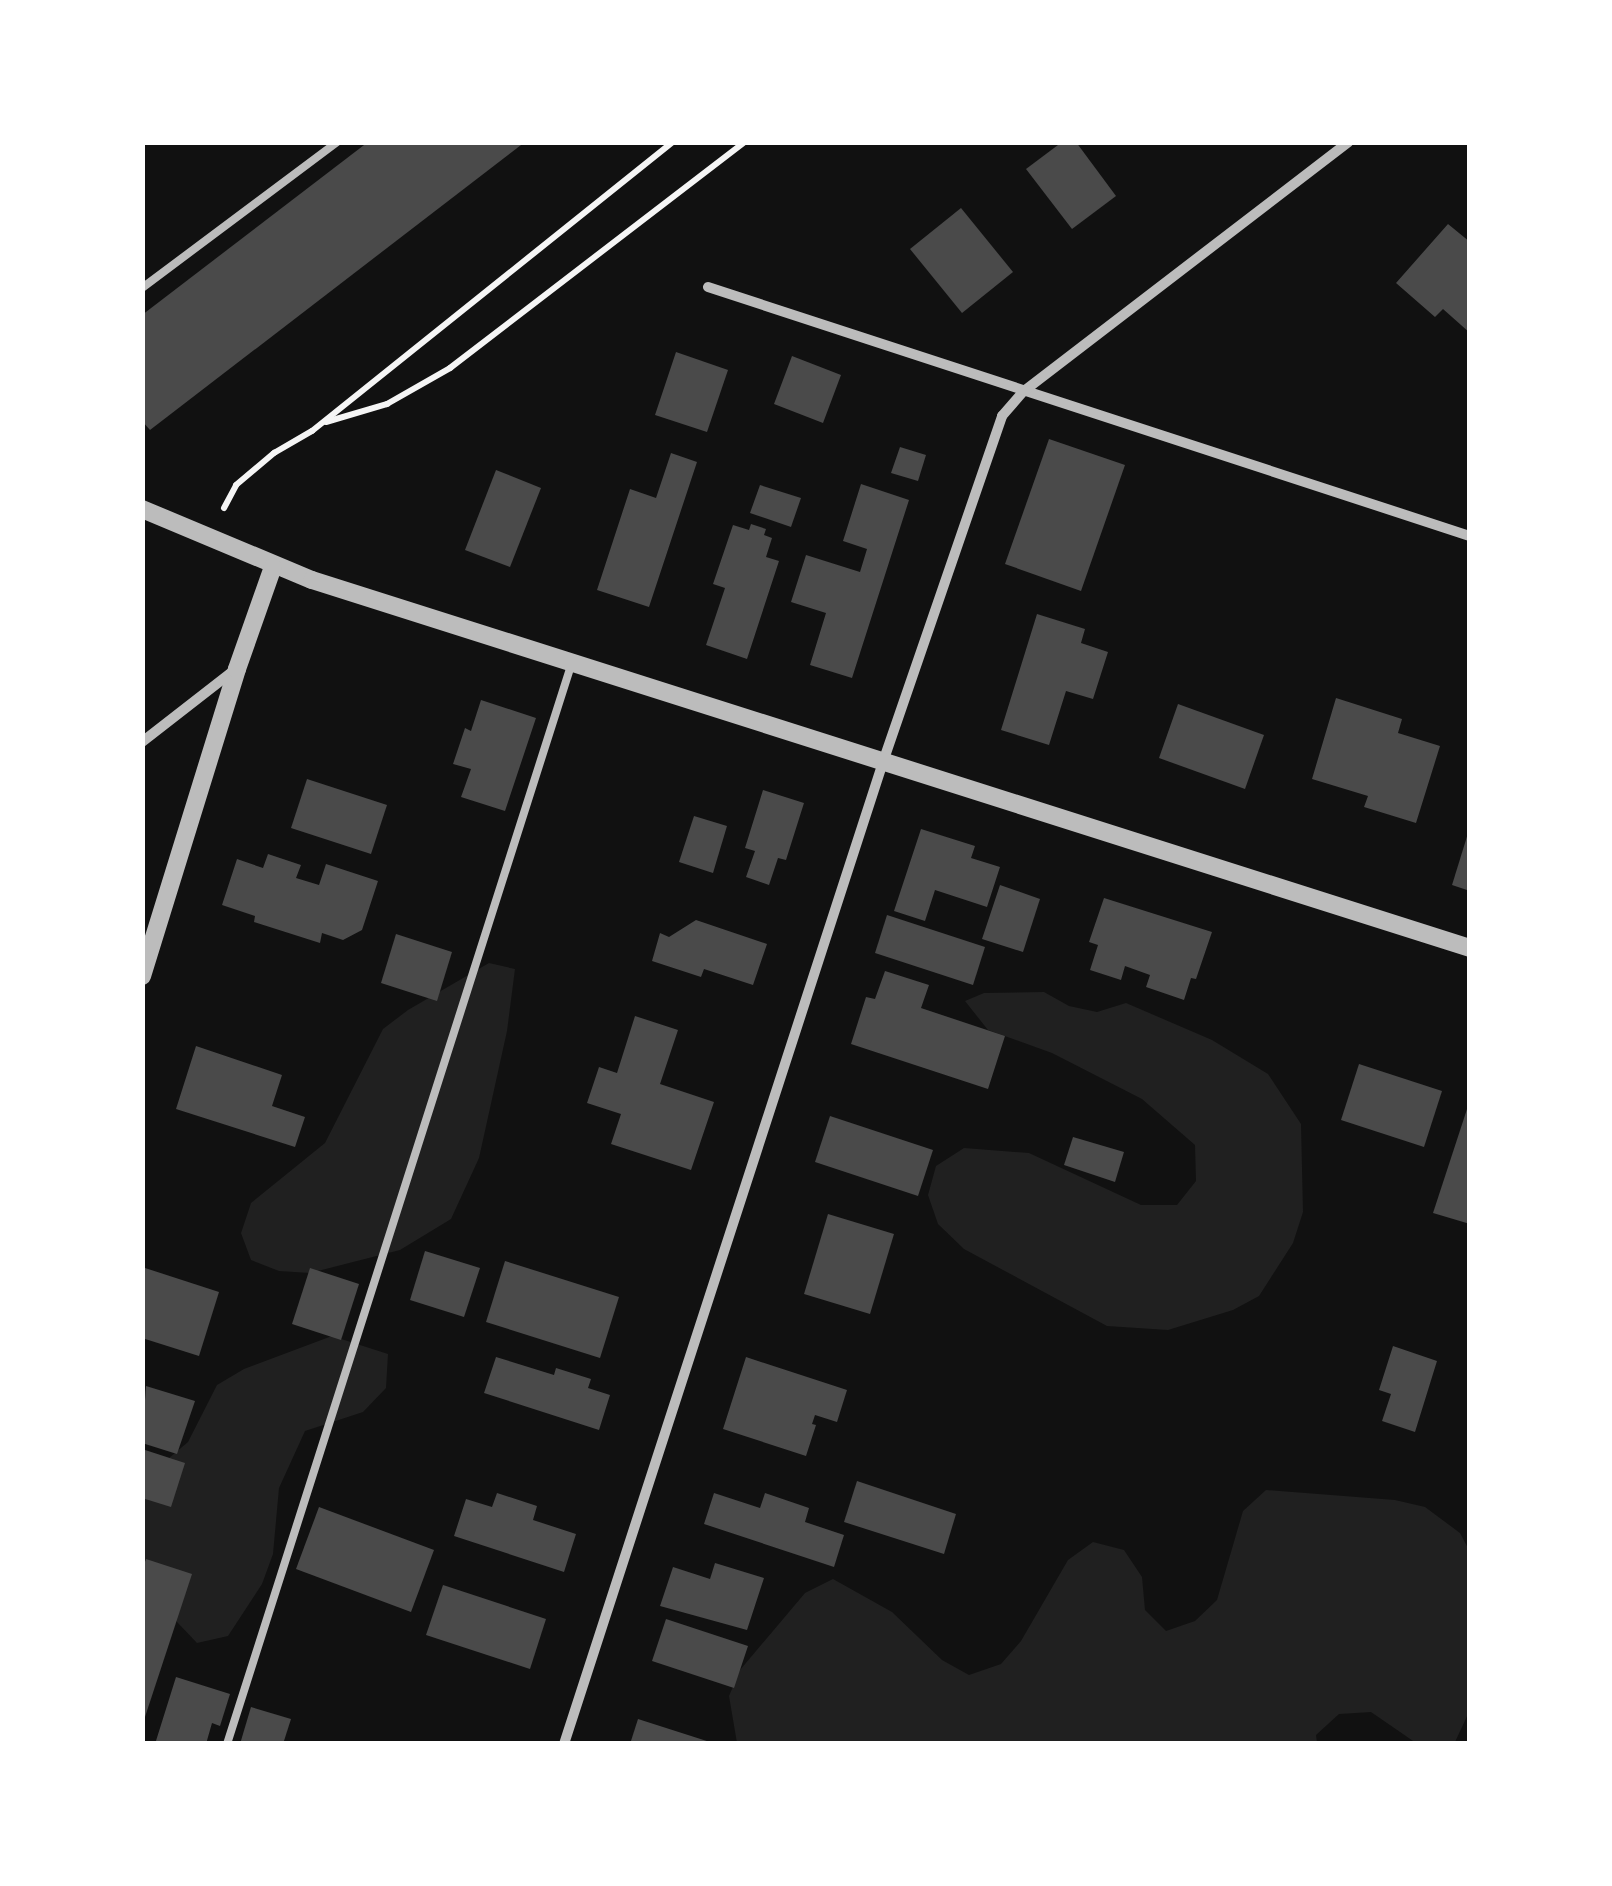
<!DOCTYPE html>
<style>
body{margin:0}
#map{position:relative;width:1612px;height:1886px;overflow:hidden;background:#111;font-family:"Public Sans",sans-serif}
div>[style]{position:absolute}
.green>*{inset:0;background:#202020}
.building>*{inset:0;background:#4a4a4a}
.path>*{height:6px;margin:-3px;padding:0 3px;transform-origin:3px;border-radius:3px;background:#f5f5f5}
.service>*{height:8px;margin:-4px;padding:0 4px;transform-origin:4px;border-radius:4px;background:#bcbcbc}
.minor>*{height:10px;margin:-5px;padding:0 5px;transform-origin:5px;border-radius:5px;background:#bcbcbc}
.tertiary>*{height:18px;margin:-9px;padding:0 9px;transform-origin:9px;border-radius:9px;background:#bcbcbc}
span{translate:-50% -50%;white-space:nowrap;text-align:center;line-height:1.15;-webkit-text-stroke:8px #fff;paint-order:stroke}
.frame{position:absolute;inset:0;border:145px solid #fff;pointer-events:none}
</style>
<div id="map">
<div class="green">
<i style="clip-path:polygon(489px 963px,515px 969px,507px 1031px,479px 1158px,451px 1219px,400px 1250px,310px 1273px,279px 1271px,251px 1260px,241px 1233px,251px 1203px,325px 1143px,383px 1029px,408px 1010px)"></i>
<i style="clip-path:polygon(1044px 992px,1069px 1006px,1097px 1012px,1126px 1003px,1212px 1040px,1268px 1074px,1301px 1124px,1303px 1212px,1293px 1243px,1259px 1296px,1233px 1310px,1168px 1330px,1107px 1326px,964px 1249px,938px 1224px,928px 1195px,936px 1166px,964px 1148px,1029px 1153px,1141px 1205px,1177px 1205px,1196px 1181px,1195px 1145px,1142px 1099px,1052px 1053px,988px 1030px,965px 1001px,984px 993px)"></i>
<i style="clip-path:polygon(332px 1336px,388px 1354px,386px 1388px,363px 1412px,305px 1431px,279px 1488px,273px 1554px,262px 1584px,228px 1636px,197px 1643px,177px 1622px,166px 1594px,143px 1556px,143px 1480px,188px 1442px,217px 1385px,244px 1369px)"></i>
<i style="clip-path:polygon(1266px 1490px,1395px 1500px,1425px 1507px,1460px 1533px,1469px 1550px,1469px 1712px,1455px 1742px,1416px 1743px,1371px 1712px,1339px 1714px,1316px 1735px,1317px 1743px,737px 1743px,729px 1696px,740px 1670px,805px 1593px,833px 1579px,892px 1612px,942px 1660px,969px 1675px,1001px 1664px,1021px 1641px,1068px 1560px,1093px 1542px,1124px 1550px,1142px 1577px,1145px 1610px,1166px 1631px,1195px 1621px,1217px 1600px,1243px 1511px)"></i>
</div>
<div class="building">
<i style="clip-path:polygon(368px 142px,525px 142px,150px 430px,142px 421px,142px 315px)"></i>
<i style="clip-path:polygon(1062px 142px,1076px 142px,1116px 196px,1072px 229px,1026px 169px)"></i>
<i style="clip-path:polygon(961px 208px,1013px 272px,962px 313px,910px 249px)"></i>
<i style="clip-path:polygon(1448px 224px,1470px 242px,1470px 333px,1443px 309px,1435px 317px,1396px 283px)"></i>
<i style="clip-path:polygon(676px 352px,728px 370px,707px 432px,655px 415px)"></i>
<i style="clip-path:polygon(792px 356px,841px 375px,823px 423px,774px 404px)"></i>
<i style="clip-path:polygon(1049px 439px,1125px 465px,1081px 591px,1005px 564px)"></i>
<i style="clip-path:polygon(900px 447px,926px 455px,918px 481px,891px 473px)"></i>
<i style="clip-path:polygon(671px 453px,697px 462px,649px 607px,597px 590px,630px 489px,656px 498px)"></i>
<i style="clip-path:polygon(496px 470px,541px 488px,510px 567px,465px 550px)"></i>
<i style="clip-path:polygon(861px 484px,909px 500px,852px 678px,810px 665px,826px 613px,791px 602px,806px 555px,860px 572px,867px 549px,843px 541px)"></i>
<i style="clip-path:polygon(760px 485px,801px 498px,791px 527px,750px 513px)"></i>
<i style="clip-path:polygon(751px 524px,766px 529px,764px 535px,772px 538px,766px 557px,779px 561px,747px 659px,706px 645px,725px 588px,713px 584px,733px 525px,749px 530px)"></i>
<i style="clip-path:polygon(1037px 614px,1085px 629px,1081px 643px,1108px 652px,1093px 699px,1066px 691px,1049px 745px,1001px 730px)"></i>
<i style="clip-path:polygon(1336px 698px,1402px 719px,1398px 733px,1440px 746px,1416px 823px,1364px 807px,1368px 796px,1312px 779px)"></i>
<i style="clip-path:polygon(481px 700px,536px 718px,505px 811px,461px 797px,471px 769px,453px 764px,465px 728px,471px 731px)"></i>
<i style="clip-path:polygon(1178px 704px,1264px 735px,1245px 789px,1159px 758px)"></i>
<i style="clip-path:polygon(307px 779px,387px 805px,371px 854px,291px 828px)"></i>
<i style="clip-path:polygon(763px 790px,804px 803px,786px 860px,778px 858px,769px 885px,746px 877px,755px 851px,745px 848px)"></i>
<i style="clip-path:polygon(694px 816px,727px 826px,713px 873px,679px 862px)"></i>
<i style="clip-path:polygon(921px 829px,975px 846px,971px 858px,1000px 867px,987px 907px,935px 890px,925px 921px,894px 911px)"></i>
<i style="clip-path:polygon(1469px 830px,1470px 830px,1470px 891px,1452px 885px)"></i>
<i style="clip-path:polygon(268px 854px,301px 865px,296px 878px,319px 885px,326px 864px,378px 881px,362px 930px,343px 940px,322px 933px,320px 943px,254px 922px,255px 916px,222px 905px,237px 859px,263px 868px)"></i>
<i style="clip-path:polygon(1000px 885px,1040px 899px,1023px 952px,982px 939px)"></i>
<i style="clip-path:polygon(1104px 898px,1212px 932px,1196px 979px,1191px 978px,1184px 1000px,1146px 987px,1150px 975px,1125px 966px,1121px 980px,1090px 970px,1098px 945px,1089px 942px)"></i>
<i style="clip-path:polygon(887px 915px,985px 947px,973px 985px,875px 953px)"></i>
<i style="clip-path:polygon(696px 920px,767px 944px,753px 985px,704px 969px,701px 977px,652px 961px,660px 933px,669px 937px)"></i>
<i style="clip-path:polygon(396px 934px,452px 952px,437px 1001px,381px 983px)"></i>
<i style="clip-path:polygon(885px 971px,929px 985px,921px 1008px,1005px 1036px,988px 1089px,851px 1044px,866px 997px,875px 999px)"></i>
<i style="clip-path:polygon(635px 1016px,678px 1030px,660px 1084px,714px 1102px,691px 1170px,611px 1144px,621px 1114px,587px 1103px,599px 1067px,617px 1073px)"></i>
<i style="clip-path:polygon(196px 1046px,282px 1075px,272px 1106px,305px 1117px,295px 1147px,176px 1109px)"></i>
<i style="clip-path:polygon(1359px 1064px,1442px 1091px,1424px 1147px,1341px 1120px)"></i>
<i style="clip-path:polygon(1469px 1103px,1470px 1103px,1470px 1224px,1433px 1213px)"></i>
<i style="clip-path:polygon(830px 1116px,933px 1150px,918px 1196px,815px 1162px)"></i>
<i style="clip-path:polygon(1073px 1137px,1124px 1152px,1115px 1182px,1064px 1165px)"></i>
<i style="clip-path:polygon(828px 1214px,894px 1234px,870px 1314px,804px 1294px)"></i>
<i style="clip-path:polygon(425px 1251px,480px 1268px,464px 1317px,410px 1300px)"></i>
<i style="clip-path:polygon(505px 1261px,619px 1297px,600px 1358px,486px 1322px)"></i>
<i style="clip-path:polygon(142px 1267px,219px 1292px,199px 1356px,142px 1338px)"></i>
<i style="clip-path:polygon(310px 1268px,359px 1284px,341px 1340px,292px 1324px)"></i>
<i style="clip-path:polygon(1393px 1346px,1437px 1361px,1415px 1432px,1382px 1421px,1391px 1394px,1379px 1390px)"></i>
<i style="clip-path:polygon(496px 1357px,554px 1375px,556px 1368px,591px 1379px,588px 1388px,610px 1395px,599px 1430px,484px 1393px)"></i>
<i style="clip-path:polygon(746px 1357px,847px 1390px,837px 1422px,815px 1415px,812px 1424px,816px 1425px,806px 1456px,723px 1429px)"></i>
<i style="clip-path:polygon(146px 1386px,195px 1401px,177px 1454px,142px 1443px)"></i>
<i style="clip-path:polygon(142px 1449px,185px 1463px,171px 1507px,142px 1498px)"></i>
<i style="clip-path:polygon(857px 1481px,956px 1514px,944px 1554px,844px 1522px)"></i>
<i style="clip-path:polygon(497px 1493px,537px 1506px,533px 1520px,576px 1534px,564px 1572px,454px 1536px,466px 1499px,492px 1507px)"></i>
<i style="clip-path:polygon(714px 1493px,760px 1508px,765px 1493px,809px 1508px,805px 1522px,844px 1535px,834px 1567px,704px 1524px)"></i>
<i style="clip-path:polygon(319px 1507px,434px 1550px,411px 1612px,296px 1569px)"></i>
<i style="clip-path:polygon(146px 1559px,192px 1574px,143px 1723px,142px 1570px)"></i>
<i style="clip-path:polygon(715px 1563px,764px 1578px,747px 1630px,660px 1606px,673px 1567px,710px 1579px)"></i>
<i style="clip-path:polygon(443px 1585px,546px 1619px,530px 1669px,426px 1635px)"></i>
<i style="clip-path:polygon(666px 1619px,748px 1646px,734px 1688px,652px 1661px)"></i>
<i style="clip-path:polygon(176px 1677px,230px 1694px,220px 1726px,212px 1723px,206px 1744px,155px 1744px)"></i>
<i style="clip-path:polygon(251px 1707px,291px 1719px,283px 1744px,240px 1744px)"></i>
<i style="clip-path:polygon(638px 1719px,713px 1743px,713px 1744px,630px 1744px)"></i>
</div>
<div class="path">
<i style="left:326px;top:422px;width:64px;rotate:-16.4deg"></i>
<i style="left:387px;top:404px;width:73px;rotate:-29.7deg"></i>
<i style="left:450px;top:368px;width:372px;rotate:-37.5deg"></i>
<i style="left:224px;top:508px;width:26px;rotate:-62deg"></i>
<i style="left:236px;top:485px;width:50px;rotate:-40.1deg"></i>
<i style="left:274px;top:453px;width:44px;rotate:-30.1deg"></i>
<i style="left:312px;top:431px;width:462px;rotate:-38.7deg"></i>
</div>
<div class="service">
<i style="left:142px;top:288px;width:244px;rotate:-36.8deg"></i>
<i style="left:227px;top:1744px;width:1136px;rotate:-72.31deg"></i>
</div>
<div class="minor">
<i style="left:708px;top:287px;width:802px;rotate:18.1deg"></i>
<i style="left:142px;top:742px;width:114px;rotate:-37.9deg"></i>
<i style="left:564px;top:1744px;width:1036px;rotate:-72deg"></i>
<i style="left:884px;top:759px;width:363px;rotate:-71deg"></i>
<i style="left:1002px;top:416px;width:33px;rotate:-49deg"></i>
<i style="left:1024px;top:391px;width:409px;rotate:-37.5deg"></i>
</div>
<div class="tertiary">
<i style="left:142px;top:509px;width:184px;rotate:22.7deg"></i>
<i style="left:312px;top:580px;width:1215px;rotate:17.63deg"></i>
<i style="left:142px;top:976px;width:321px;rotate:-72.8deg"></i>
<i style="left:237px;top:669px;width:108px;rotate:-70.6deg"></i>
</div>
<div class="frame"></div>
</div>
